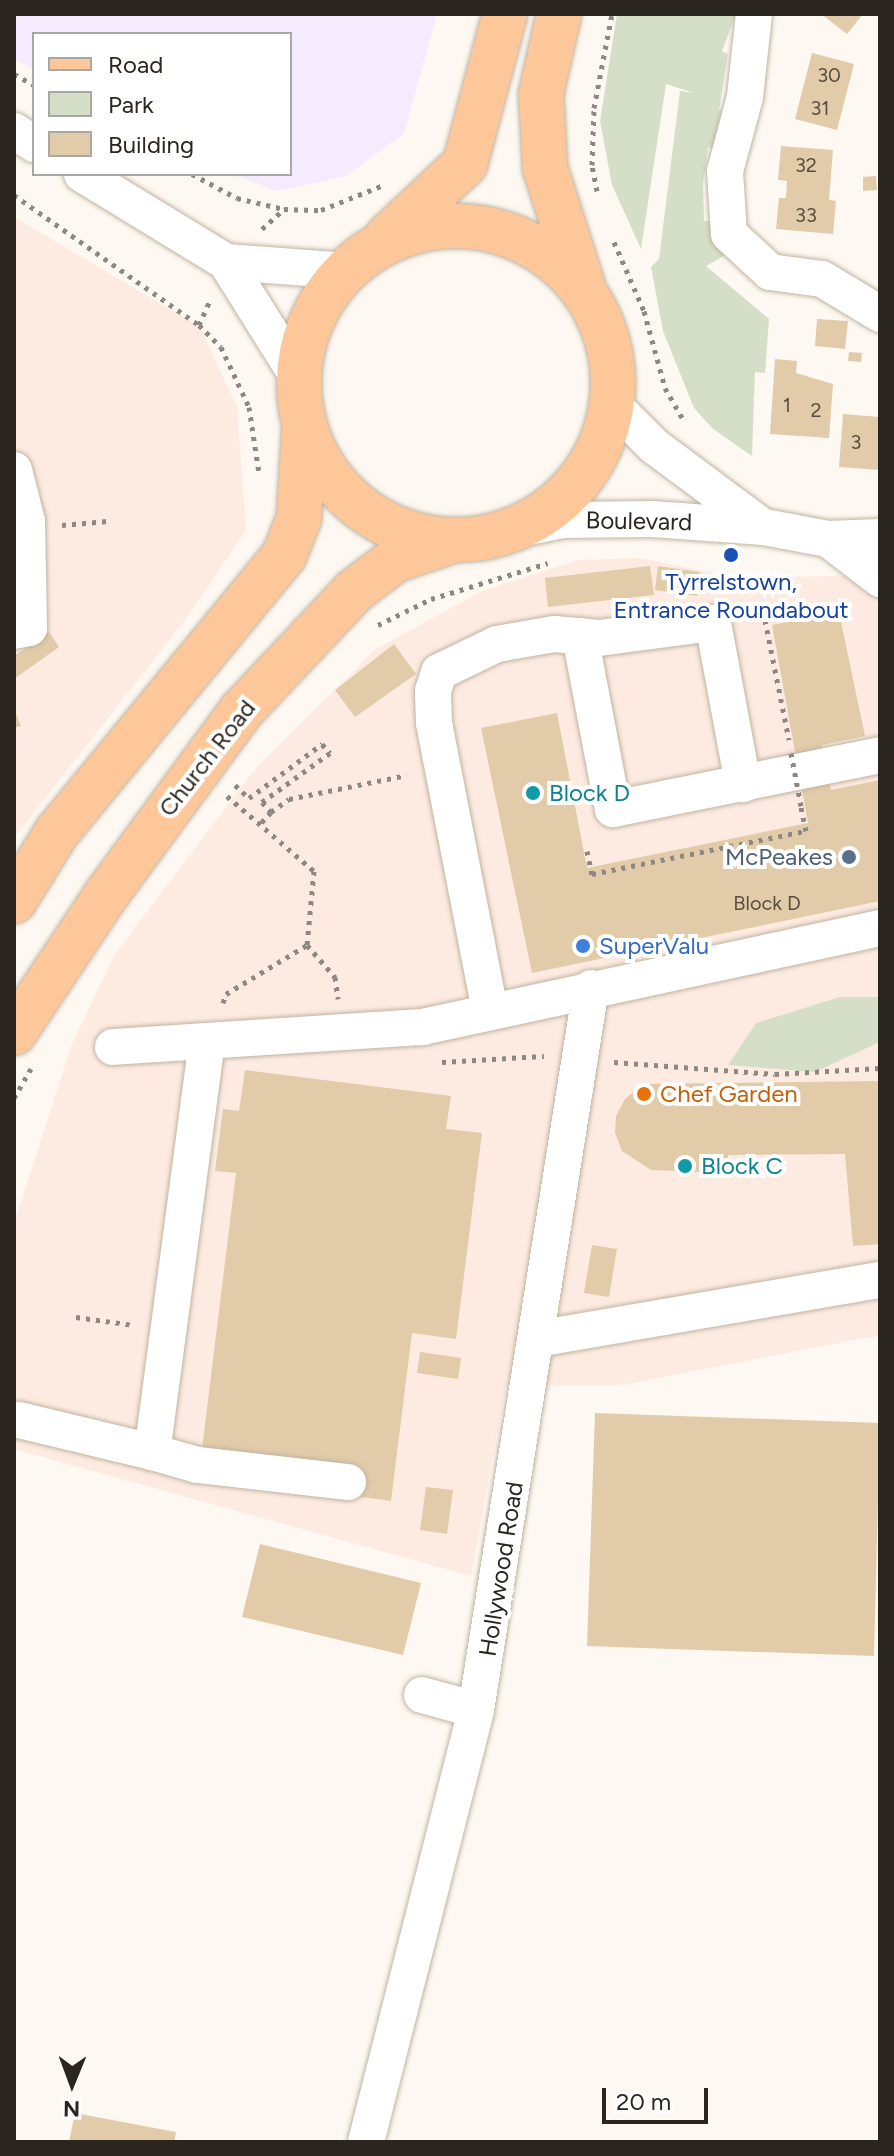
<!DOCTYPE html>
<style>
body{margin:0}
#map{position:relative;width:894px;height:2156px;overflow:hidden;background:#fdf8f1;font-family:Figtree,sans-serif}
div>[style]{position:absolute}
.commercial>*{inset:0;background:#fdebe1}
.industrial>*{inset:0;background:#f6eafe}
.green>*{inset:0;background:#d5dfc8}
.building>*{inset:0;background:#e2cba9}
.path>*{height:5px;margin-top:-2.5px;transform-origin:0;background:repeating-linear-gradient(90deg,#8d8881 0 4px,transparent 0 10px)}
.roads{filter:drop-shadow(0 0 2px #c0b4a2) drop-shadow(0 0 2px #c0b4a2)}
.minor>*{height:36px;margin:-18px;padding:0 18px;transform-origin:18px;border-radius:18px;background:#fff}
.major>*{height:44px;margin:-22px;padding:0 22px;transform-origin:22px;border-radius:22px;background:#fdc79a}
.major>.ring{margin:-22px;padding:0;box-sizing:content-box;background:none;border:44px solid #fdc79a;border-radius:50%}
.path-bridge>*{height:5px;margin-top:-2.5px;transform-origin:0;background:repeating-linear-gradient(90deg,#8d8881 0 4px,transparent 0 10px)}
.dots>*{width:22px;height:22px;translate:-50% -50%;box-sizing:border-box;border:4px solid #fff;border-radius:50%}
span{translate:-50% -50%;white-space:nowrap;text-align:center;line-height:1.15;-webkit-text-stroke:8px #fff;paint-order:stroke}
.number-label{font-size:20px;color:#584e41}
.number-label span{-webkit-text-stroke-width:0}
.street-label{font-size:24px;color:#2a251e}
.transit-label{font-size:24px;color:#164399}
.culture-label{font-size:24px;color:#0d838f}
.left{translate:0 -50%;text-align:left}
.service-label{font-size:24px;color:#4e5e75}
.right{translate:-100% -50%;text-align:right}
.shop-label{font-size:24px;color:#366cbe}
.food-label{font-size:24px;color:#c56008}
.frame{position:absolute;inset:0;border:16px solid #2a251e;pointer-events:none}
.legend{position:absolute;left:32px;top:32px;width:260px;height:144px;box-sizing:border-box;background:#fff;border:2px solid #aaa8a5;margin:0;padding:10px 14px;list-style:none;font-size:24px;color:#2a251e}
.legend li{display:flex;align-items:center;gap:16px;height:40px}
.legend b{width:40px;border:2px solid #aaa8a5}
.north{position:absolute;left:32px;top:2044px;width:80px;height:80px;-webkit-text-stroke:6px #fff;paint-order:stroke;rotate:181deg;font-size:22px;font-weight:700;line-height:32px;text-align:center;color:#2a251e}
.north::after{content:'';display:block;margin:auto;width:28px;height:36px;background:#2a251e;clip-path:polygon(50% 0,100% 100%,50% 72%,0 100%)}
.scale{position:absolute;left:602px;top:2088px;width:106px;height:36px;box-sizing:border-box;border:4px solid #2a251e;border-top:0;padding-left:10px;font-size:24px;line-height:28px;white-space:nowrap;color:#2a251e;-webkit-text-stroke:6px #fff;paint-order:stroke}
</style>
<div id="map">
<div class="commercial">
<i style="clip-path:polygon(14px 217px,200px 327px,237px 407px,246px 530px,188px 616px,14px 838px)"></i>
<i style="clip-path:polygon(641px 558px,737px 578px,880px 575px,880px 1335px,621px 1385px,506px 1385px,471px 1576px,14px 1449px,14px 1224px,72px 1044px,115px 954px,252px 773px,376px 649px,482px 591px,579px 560px)"></i>
</div>
<div class="industrial">
<i style="clip-path:polygon(14px 14px,437px 14px,404px 134px,346px 176px,277px 191px,232px 174px,290px 174px,290px 34px,34px 34px,34px 70px,14px 59px)"></i>
</div>
<div class="green">
<i style="clip-path:polygon(617px 14px,736px 14px,722px 51px,728px 54px,719px 110px,733px 114px,721px 151px,708px 147px,703px 183px,704px 221px,716px 221px,729px 253px,706px 266px,769px 319px,765px 373px,755px 372px,752px 456px,713px 429px,694px 408px,663px 331px,651px 267px,659px 259px,680px 91px,694px 93px,666px 84px,641px 249px,612px 185px,600px 121px)"></i>
<i style="clip-path:polygon(840px 997px,880px 997px,880px 1042px,815px 1072px,728px 1065px,756px 1023px)"></i>
</div>
<div class="building">
<i style="clip-path:polygon(821px 14px,863px 14px,847px 34px)"></i>
<i style="clip-path:polygon(812px 53px,854px 64px,837px 130px,795px 119px)"></i>
<i style="clip-path:polygon(781px 146px,833px 150px,829px 200px,836px 201px,833px 234px,776px 229px,779px 198px,786px 198px,787px 181px,778px 180px)"></i>
<i style="clip-path:polygon(876px 176px,877px 190px,863px 191px,863px 177px)"></i>
<i style="clip-path:polygon(817px 319px,848px 321px,845px 349px,815px 346px)"></i>
<i style="clip-path:polygon(849px 352px,862px 353px,861px 362px,848px 361px)"></i>
<i style="clip-path:polygon(775px 359px,797px 361px,796px 373px,833px 384px,829px 438px,770px 434px)"></i>
<i style="clip-path:polygon(843px 414px,880px 417px,880px 470px,839px 467px)"></i>
<i style="clip-path:polygon(650px 566px,654px 595px,548px 607px,545px 578px)"></i>
<i style="clip-path:polygon(658px 566px,700px 572px,697px 596px,655px 590px)"></i>
<i style="clip-path:polygon(839px 612px,865px 736px,822px 745px,831px 790px,880px 780px,880px 901px,532px 973px,481px 728px,557px 713px,587px 868px,808px 823px,772px 625px)"></i>
<i style="clip-path:polygon(49px 632px,59px 647px,14px 679px,14px 656px)"></i>
<i style="clip-path:polygon(394px 644px,416px 674px,355px 717px,335px 690px)"></i>
<i style="clip-path:polygon(14px 709px,21px 726px,14px 728px)"></i>
<i style="clip-path:polygon(245px 1070px,451px 1096px,446px 1129px,482px 1133px,456px 1339px,412px 1333px,391px 1501px,354px 1496px,202px 1449px,236px 1173px,215px 1171px,223px 1109px,239px 1111px)"></i>
<i style="clip-path:polygon(880px 1081px,880px 1244px,853px 1246px,845px 1154px,728px 1155px,728px 1173px,651px 1170px,622px 1151px,615px 1133px,616px 1116px,625px 1099px,643px 1084px)"></i>
<i style="clip-path:polygon(592px 1245px,617px 1249px,609px 1297px,584px 1293px)"></i>
<i style="clip-path:polygon(420px 1352px,461px 1358px,458px 1379px,417px 1373px)"></i>
<i style="clip-path:polygon(595px 1413px,880px 1423px,874px 1656px,587px 1646px)"></i>
<i style="clip-path:polygon(426px 1487px,453px 1490px,447px 1534px,420px 1530px)"></i>
<i style="clip-path:polygon(260px 1544px,421px 1583px,403px 1655px,242px 1617px)"></i>
<i style="clip-path:polygon(75px 2113px,176px 2132px,174px 2142px,69px 2142px)"></i>
</div>
<div class="path">
<i style="left:14px;top:74px;width:23px;rotate:29deg"></i>
<i style="left:192px;top:174px;width:51px;rotate:28.1deg"></i>
<i style="left:237px;top:198px;width:48px;rotate:13.2deg"></i>
<i style="left:284px;top:209px;width:37px;rotate:2deg"></i>
<i style="left:321px;top:210px;width:65px;rotate:-21.8deg"></i>
<i style="left:597px;top:191px;width:26px;rotate:-101deg"></i>
<i style="left:592px;top:165px;width:57px;rotate:-88deg"></i>
<i style="left:594px;top:108px;width:96px;rotate:-79.2deg"></i>
<i style="left:14px;top:195px;width:226px;rotate:35.1deg"></i>
<i style="left:199px;top:325px;width:31px;rotate:45deg"></i>
<i style="left:221px;top:347px;width:66px;rotate:65deg"></i>
<i style="left:249px;top:407px;width:67px;rotate:81.4deg"></i>
<i style="left:262px;top:229px;width:30px;rotate:-42deg"></i>
<i style="left:614px;top:242px;width:75px;rotate:66.5deg"></i>
<i style="left:644px;top:311px;width:80px;rotate:74.7deg"></i>
<i style="left:665px;top:388px;width:39px;rotate:60deg"></i>
<i style="left:199px;top:325px;width:27px;rotate:-66deg"></i>
<i style="left:62px;top:525px;width:46px;rotate:-5deg"></i>
<i style="left:765px;top:620px;width:122px;rotate:78.7deg"></i>
<i style="left:378px;top:625px;width:59px;rotate:-26.1deg"></i>
<i style="left:431px;top:599px;width:122px;rotate:-17.1deg"></i>
<i style="left:235px;top:785px;width:19px;rotate:43deg"></i>
<i style="left:249px;top:798px;width:91px;rotate:-36.5deg"></i>
<i style="left:322px;top:744px;width:12px;rotate:48deg"></i>
<i style="left:330px;top:753px;width:84px;rotate:144.2deg"></i>
<i style="left:262px;top:802px;width:13px;rotate:48deg"></i>
<i style="left:271px;top:812px;width:15px;rotate:132deg"></i>
<i style="left:227px;top:796px;width:115px;rotate:40.8deg"></i>
<i style="left:314px;top:871px;width:74px;rotate:95.4deg"></i>
<i style="left:307px;top:945px;width:43px;rotate:48.8deg"></i>
<i style="left:335px;top:977px;width:22px;rotate:82deg"></i>
<i style="left:271px;top:812px;width:22px;rotate:-36deg"></i>
<i style="left:289px;top:799px;width:120px;rotate:-11.5deg"></i>
<i style="left:587px;top:851px;width:24px;rotate:78deg"></i>
<i style="left:592px;top:874px;width:218px;rotate:-11.4deg"></i>
<i style="left:806px;top:831px;width:25px;rotate:-102deg"></i>
<i style="left:223px;top:1003px;width:9px;rotate:-72deg"></i>
<i style="left:226px;top:994px;width:95px;rotate:-31.2deg"></i>
<i style="left:442px;top:1062px;width:102px;rotate:-3.4deg"></i>
<i style="left:614px;top:1062px;width:161px;rotate:4.3deg"></i>
<i style="left:775px;top:1074px;width:105px;rotate:-3.3deg"></i>
<i style="left:14px;top:1098px;width:34px;rotate:-60deg"></i>
<i style="left:76px;top:1317px;width:59px;rotate:7.9deg"></i>
</div>
<div class="roads">
<div class="minor">
<i style="left:754px;top:14px;width:83px;rotate:96.2deg"></i>
<i style="left:745px;top:97px;width:77px;rotate:105.1deg"></i>
<i style="left:725px;top:171px;width:63px;rotate:86.4deg"></i>
<i style="left:729px;top:234px;width:56px;rotate:42.8deg"></i>
<i style="left:770px;top:272px;width:52px;rotate:7.7deg"></i>
<i style="left:822px;top:279px;width:68px;rotate:31.1deg"></i>
<i style="left:14px;top:131px;width:24px;rotate:33deg"></i>
<i style="left:82px;top:174px;width:169px;rotate:31.4deg"></i>
<i style="left:226px;top:262px;width:133px;rotate:57.9deg"></i>
<i style="left:226px;top:262px;width:123px;rotate:4.2deg"></i>
<i style="left:613px;top:405px;width:58px;rotate:45deg"></i>
<i style="left:654px;top:446px;width:136px;rotate:36.6deg"></i>
<i style="left:14px;top:470px;width:53px;rotate:75.7deg"></i>
<i style="left:27px;top:521px;width:107px;rotate:88.9deg"></i>
<i style="left:29px;top:628px;width:15px;rotate:169deg"></i>
<i style="left:515px;top:530px;width:48px;rotate:-12deg"></i>
<i style="left:562px;top:520px;width:90px;rotate:-0.6deg"></i>
<i style="left:652px;top:519px;width:112px;rotate:4.1deg"></i>
<i style="left:764px;top:527px;width:65px;rotate:10.6deg"></i>
<i style="left:828px;top:539px;width:52px;rotate:-2.2deg"></i>
<i style="left:828px;top:539px;width:66px;rotate:37.6deg"></i>
<i style="left:580px;top:636px;width:176px;rotate:79.2deg"></i>
<i style="left:613px;top:809px;width:272px;rotate:-11.4deg"></i>
<i style="left:490px;top:1011px;width:293px;rotate:-101deg"></i>
<i style="left:434px;top:723px;width:32px;rotate:-92deg"></i>
<i style="left:433px;top:691px;width:20px;rotate:-72deg"></i>
<i style="left:439px;top:672px;width:64px;rotate:-25.8deg"></i>
<i style="left:497px;top:644px;width:58px;rotate:-10deg"></i>
<i style="left:554px;top:634px;width:45px;rotate:5.1deg"></i>
<i style="left:599px;top:638px;width:115px;rotate:-7.5deg"></i>
<i style="left:713px;top:623px;width:164px;rotate:79.4deg"></i>
<i style="left:207px;top:1041px;width:415px;rotate:97.6deg"></i>
<i style="left:152px;top:1452px;width:48px;rotate:15.8deg"></i>
<i style="left:198px;top:1465px;width:151px;rotate:6.5deg"></i>
<i style="left:113px;top:1047px;width:310px;rotate:-3.7deg"></i>
<i style="left:422px;top:1027px;width:469px;rotate:-12.2deg"></i>
<i style="left:537px;top:1339px;width:348px;rotate:-9.8deg"></i>
<i style="left:19px;top:1420px;width:137px;rotate:13.5deg"></i>
<i style="left:422px;top:1695px;width:56px;rotate:15.5deg"></i>
<i style="left:366px;top:2142px;width:446px;rotate:-75.7deg"></i>
<i style="left:476px;top:1710px;width:731px;rotate:-80.95deg"></i>
</div>
<div class="major">
<i style="left:559px;top:14px;width:82px;rotate:102.7deg"></i>
<i style="left:541px;top:94px;width:74px;rotate:86.9deg"></i>
<i style="left:545px;top:168px;width:121px;rotate:72.2deg"></i>
<i class="ring" style="left:299px;top:226px;width:270px;height:270px"></i>
<i style="left:387px;top:237px;width:107px;rotate:-43.1deg"></i>
<i style="left:465px;top:164px;width:155px;rotate:-75.1deg"></i>
<i style="left:14px;top:901px;width:81px;rotate:-58.1deg"></i>
<i style="left:57px;top:832px;width:357px;rotate:-50.6deg"></i>
<i style="left:284px;top:556px;width:41px;rotate:-68.5deg"></i>
<i style="left:299px;top:518px;width:86px;rotate:-86.7deg"></i>
<i style="left:14px;top:1033px;width:166px;rotate:-56.3deg"></i>
<i style="left:106px;top:895px;width:230px;rotate:-53.7deg"></i>
<i style="left:242px;top:710px;width:163px;rotate:-46.7deg"></i>
<i style="left:354px;top:591px;width:51px;rotate:-37.1deg"></i>
<i style="left:395px;top:560px;width:59px;rotate:-18.7deg"></i>
</div>
</div>
<div class="path-bridge">
<i style="left:791px;top:753px;width:54px;rotate:79.3deg"></i>
</div>
<div class="dots">
<i style="left:731px;top:555px;background:#1a4fb4"></i>
<i style="left:533px;top:793px;background:#0f9aa8"></i>
<i style="left:849px;top:857px;background:#5c6f8a"></i>
<i style="left:583px;top:946px;background:#3f7fe0"></i>
<i style="left:644px;top:1094px;background:#e8710a"></i>
<i style="left:685px;top:1166px;background:#0f9aa8"></i>
</div>
<div class="number-label">
<span style="left:829px;top:75px">30</span>
<span style="left:820px;top:108px">31</span>
<span style="left:806px;top:165px">32</span>
<span style="left:806px;top:215px">33</span>
<span style="left:787px;top:405px">1</span>
<span style="left:816px;top:410px">2</span>
<span style="left:856px;top:442px">3</span>
<span style="left:767px;top:903px">Block D</span>
</div>
<div class="street-label">
<span style="left:639px;top:521px;rotate:1deg">Boulevard</span>
<span style="left:207px;top:758px;rotate:-52deg">Church Road</span>
<span style="left:501px;top:1569px;rotate:-81deg">Hollywood Road</span>
</div>
<div class="transit-label">
<span style="left:731px;top:596px">Tyrrelstown,<br>Entrance Roundabout</span>
</div>
<div class="culture-label">
<span class="left" style="left:549px;top:793px">Block D</span>
<span class="left" style="left:701px;top:1166px">Block C</span>
</div>
<div class="service-label">
<span class="right" style="left:833px;top:857px">McPeakes</span>
</div>
<div class="shop-label">
<span class="left" style="left:599px;top:946px">SuperValu</span>
</div>
<div class="food-label">
<span class="left" style="left:660px;top:1094px">Chef Garden</span>
</div>
<div class="frame"></div>
<ul class="legend">
<li><b style="height:10px;background:#fdc79a"></b>Road</li>
<li><b style="height:22px;background:#d5dfc8"></b>Park</li>
<li><b style="height:22px;background:#e2cba9"></b>Building</li>
</ul>
<div class="north">N</div>
<div class="scale">20 m</div>
</div>
